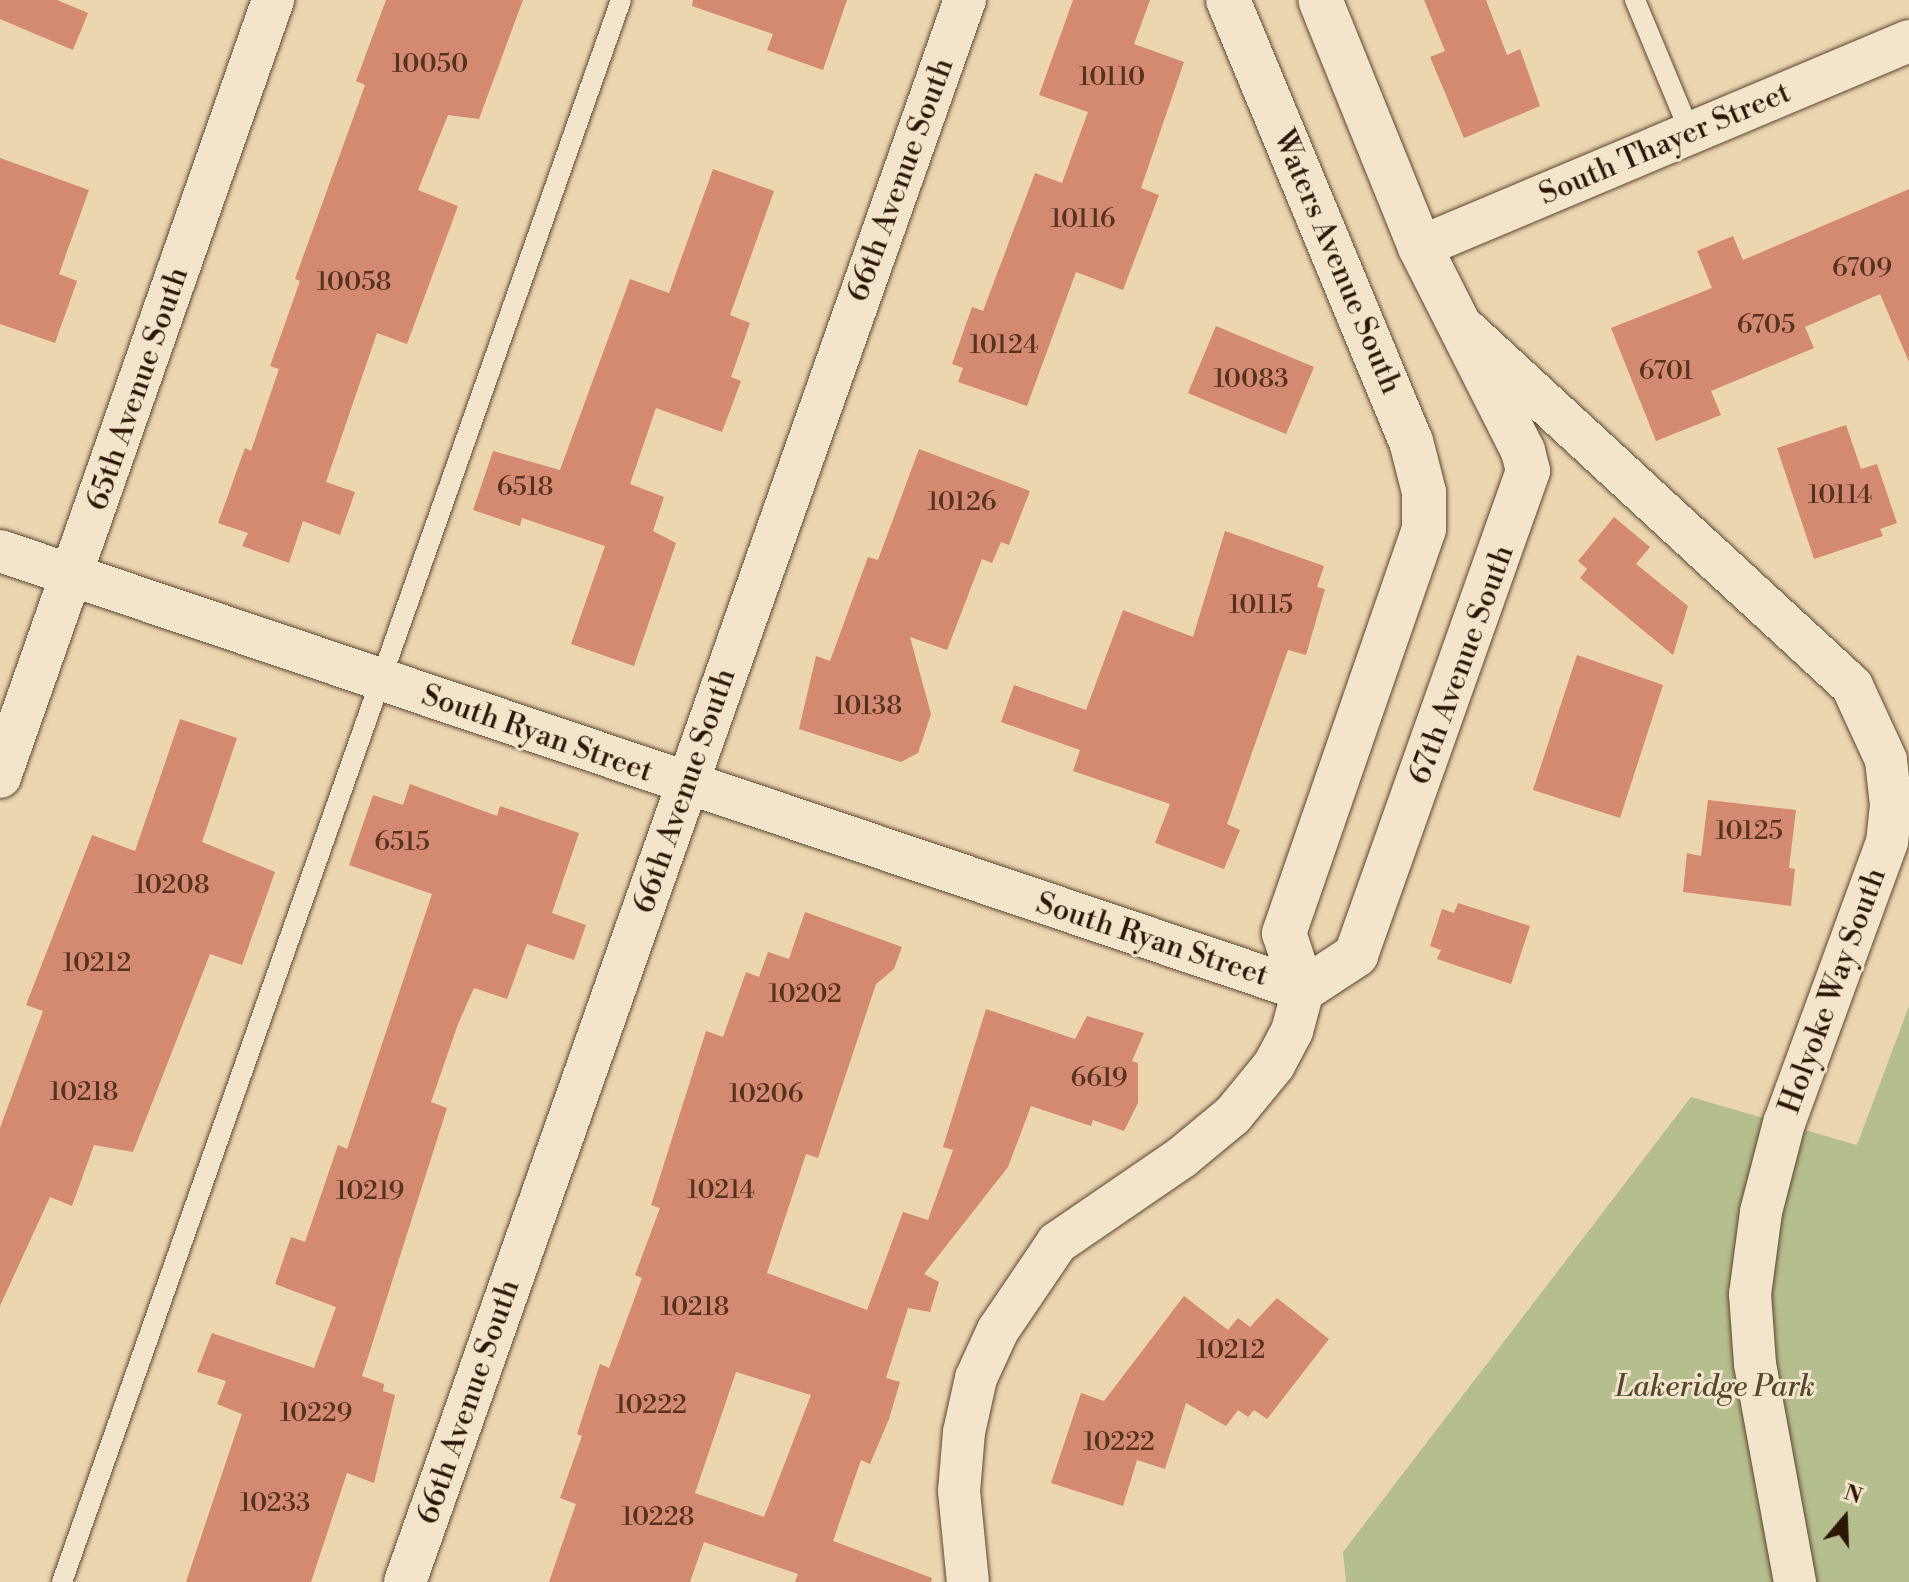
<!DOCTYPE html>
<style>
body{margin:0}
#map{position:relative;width:1909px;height:1582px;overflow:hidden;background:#ecd6b0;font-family:"Libre Bodoni",serif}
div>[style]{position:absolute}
.green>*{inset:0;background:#b5be8d}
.building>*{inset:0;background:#d38a71}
.roads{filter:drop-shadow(0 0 2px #5d4630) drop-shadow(0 0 2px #5d4630)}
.lane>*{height:20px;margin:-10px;padding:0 10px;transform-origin:10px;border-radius:10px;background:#f3e4cc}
.street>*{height:42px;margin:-21px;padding:0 21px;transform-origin:21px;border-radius:21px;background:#f3e4cc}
.secondary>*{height:44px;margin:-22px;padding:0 22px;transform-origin:22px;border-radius:22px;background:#f3e4cc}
span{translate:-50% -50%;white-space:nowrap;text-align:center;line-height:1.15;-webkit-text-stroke:6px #f3e4cc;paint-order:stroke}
.number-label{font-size:26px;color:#563320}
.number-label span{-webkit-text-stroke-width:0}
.street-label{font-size:30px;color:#2d1605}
.park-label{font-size:30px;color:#56482e;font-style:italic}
.north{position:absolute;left:1805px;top:1478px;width:80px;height:80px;-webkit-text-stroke:6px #f3e4cc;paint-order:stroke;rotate:19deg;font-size:22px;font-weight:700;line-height:32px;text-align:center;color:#2d1605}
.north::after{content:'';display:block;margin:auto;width:28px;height:36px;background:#2d1605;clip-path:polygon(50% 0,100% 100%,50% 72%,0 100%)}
</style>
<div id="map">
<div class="green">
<i style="clip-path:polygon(1909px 1006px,1909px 1582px,1346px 1582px,1343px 1552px,1691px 1097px,1857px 1145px)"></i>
</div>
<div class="building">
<i style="clip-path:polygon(0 0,57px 0,88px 13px,73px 50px,0 19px)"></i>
<i style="clip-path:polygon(386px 0,523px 0,479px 119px,448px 115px,418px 190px,458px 206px,407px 344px,377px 333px,326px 482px,355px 492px,340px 535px,303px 521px,289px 563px,242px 546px,248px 533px,218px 523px,245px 448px,251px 451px,279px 369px,270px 366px,300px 281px,295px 279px,365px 85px,356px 81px)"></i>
<i style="clip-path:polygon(693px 0,847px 0,823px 70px,767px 50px,773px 34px,692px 6px)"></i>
<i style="clip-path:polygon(1073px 0,1150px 0,1134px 44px,1184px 62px,1141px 188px,1159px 195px,1123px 290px,1076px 272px,1027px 406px,958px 382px,963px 368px,952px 364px,972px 307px,983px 311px,1035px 173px,1062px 183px,1088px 112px,1039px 95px)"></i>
<i style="clip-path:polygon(1424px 0,1486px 0,1507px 55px,1520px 49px,1540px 106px,1464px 138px,1430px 57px,1445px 51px)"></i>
<i style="clip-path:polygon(0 158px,89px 190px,59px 274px,77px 281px,55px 343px,0 324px)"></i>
<i style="clip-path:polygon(713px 169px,774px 191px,730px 315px,750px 323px,731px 377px,741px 381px,722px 432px,656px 408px,630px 484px,664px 497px,653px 531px,676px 543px,634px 666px,571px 644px,605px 546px,522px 518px,520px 526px,473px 510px,493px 451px,560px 470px,630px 279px,669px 293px)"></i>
<i style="clip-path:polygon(1909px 189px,1909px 362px,1880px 294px,1805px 327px,1814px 348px,1711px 391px,1721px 415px,1656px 441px,1611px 328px,1712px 288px,1697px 251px,1733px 236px,1743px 260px)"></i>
<i style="clip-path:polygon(1216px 326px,1314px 367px,1286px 434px,1188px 393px)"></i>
<i style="clip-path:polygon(1846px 425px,1861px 469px,1877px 464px,1897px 523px,1880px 529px,1883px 536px,1814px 559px,1777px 448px)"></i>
<i style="clip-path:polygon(919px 449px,1030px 491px,1009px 545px,1001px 542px,992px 563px,982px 559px,947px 650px,910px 637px,931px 714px,918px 753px,901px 762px,799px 729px,816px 656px,830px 661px,868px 557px,878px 560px)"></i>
<i style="clip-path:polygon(1614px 517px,1650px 547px,1636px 564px,1688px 606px,1673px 655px,1580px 578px,1587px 569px,1578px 561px)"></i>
<i style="clip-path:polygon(1225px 531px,1324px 566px,1317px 587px,1325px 589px,1306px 655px,1288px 650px,1227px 824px,1240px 830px,1224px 869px,1155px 843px,1170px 804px,1073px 771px,1080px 750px,1001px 722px,1014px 685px,1086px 710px,1123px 610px,1193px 637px)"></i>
<i style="clip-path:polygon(1577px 655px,1663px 685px,1620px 818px,1533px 790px)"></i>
<i style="clip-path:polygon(180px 719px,237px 738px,202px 842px,275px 872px,242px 965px,210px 954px,133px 1152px,94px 1145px,72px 1206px,50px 1197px,0 1306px,0 1128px,43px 1011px,26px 1005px,92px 835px,135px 851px)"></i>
<i style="clip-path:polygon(410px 784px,497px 816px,500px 806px,579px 833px,552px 913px,586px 925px,574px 960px,527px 944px,507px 999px,474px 988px,458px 1024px,431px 1102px,447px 1108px,362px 1376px,384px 1384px,383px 1391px,395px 1395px,374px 1483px,347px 1473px,311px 1582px,186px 1582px,242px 1414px,217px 1404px,226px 1381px,197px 1372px,212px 1333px,314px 1368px,336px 1307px,275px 1284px,291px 1237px,305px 1242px,338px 1145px,347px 1149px,432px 894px,349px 865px,373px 795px,403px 805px)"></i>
<i style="clip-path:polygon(1708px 800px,1796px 810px,1789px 868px,1795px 869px,1791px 906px,1683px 892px,1687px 853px,1701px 856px)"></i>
<i style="clip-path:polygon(1458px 903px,1530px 926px,1511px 984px,1437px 959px,1441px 950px,1430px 946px,1442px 909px,1454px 913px)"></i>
<i style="clip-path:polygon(evenodd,805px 912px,902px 947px,894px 969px,876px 984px,818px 1158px,806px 1154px,767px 1273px,867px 1310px,903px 1212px,928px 1220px,953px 1150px,943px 1147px,986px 1009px,1075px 1039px,1087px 1016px,1144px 1033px,1132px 1061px,1138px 1063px,1138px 1103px,1124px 1131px,1093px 1120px,1091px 1126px,1031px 1106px,1008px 1167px,924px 1274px,939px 1282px,930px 1312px,908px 1308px,886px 1378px,900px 1382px,889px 1419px,870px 1464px,861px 1460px,833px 1541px,932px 1578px,931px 1582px,795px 1582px,798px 1574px,704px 1542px,690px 1582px,549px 1582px,576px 1504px,560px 1498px,582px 1436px,577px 1434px,600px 1364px,609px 1368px,642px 1278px,635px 1275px,660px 1208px,651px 1205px,706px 1031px,723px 1037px,746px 972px,759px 977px,768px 952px,789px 959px,805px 912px,736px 1372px,811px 1395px,764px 1517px,695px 1493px,736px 1372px)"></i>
<i style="clip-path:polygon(1184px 1296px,1228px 1330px,1238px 1318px,1250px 1327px,1277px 1298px,1329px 1339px,1267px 1419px,1254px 1410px,1248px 1417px,1238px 1410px,1226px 1426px,1186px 1403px,1165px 1469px,1137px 1460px,1123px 1506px,1051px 1483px,1081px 1393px,1104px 1401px)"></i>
</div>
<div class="roads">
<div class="lane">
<i style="left:1635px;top:0;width:143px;rotate:67.4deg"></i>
<i style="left:62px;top:1582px;width:1678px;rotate:-70.54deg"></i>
</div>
<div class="street">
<i style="left:1420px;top:247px;width:531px;rotate:-22.84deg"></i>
<i style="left:1463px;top:327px;width:529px;rotate:42.7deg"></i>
<i style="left:1852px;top:686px;width:81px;rotate:65.3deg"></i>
<i style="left:1886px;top:760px;width:45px;rotate:83.7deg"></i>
<i style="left:1891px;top:805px;width:37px;rotate:96deg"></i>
<i style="left:1887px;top:842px;width:299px;rotate:110.1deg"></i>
<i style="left:1784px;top:1123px;width:92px;rotate:104.5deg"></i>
<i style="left:1761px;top:1212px;width:83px;rotate:97.6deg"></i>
<i style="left:1750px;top:1294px;width:70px;rotate:85.9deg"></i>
<i style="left:1755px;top:1364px;width:222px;rotate:79.6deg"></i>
<i style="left:0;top:551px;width:1375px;rotate:18.62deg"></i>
<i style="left:1303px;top:990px;width:42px;rotate:105deg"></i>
<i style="left:1292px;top:1031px;width:38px;rotate:118deg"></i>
<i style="left:1274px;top:1065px;width:65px;rotate:129.4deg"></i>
<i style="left:1233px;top:1115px;width:67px;rotate:140.4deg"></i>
<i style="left:1181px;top:1158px;width:150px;rotate:145.6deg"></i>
<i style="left:1057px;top:1243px;width:105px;rotate:124.1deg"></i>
<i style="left:998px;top:1330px;width:53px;rotate:114.6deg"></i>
<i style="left:976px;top:1378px;width:55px;rotate:102.5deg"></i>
<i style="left:964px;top:1432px;width:59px;rotate:94.8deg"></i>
<i style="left:959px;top:1491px;width:91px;rotate:84.4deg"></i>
<i style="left:0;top:777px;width:824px;rotate:-70.64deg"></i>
<i style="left:405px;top:1582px;width:1678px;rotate:-70.51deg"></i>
</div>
<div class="secondary">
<i style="left:1228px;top:0;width:477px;rotate:67.5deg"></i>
<i style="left:1411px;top:441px;width:53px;rotate:75.7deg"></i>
<i style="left:1424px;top:492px;width:37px;rotate:90deg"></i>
<i style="left:1424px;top:529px;width:428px;rotate:109.1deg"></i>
<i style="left:1284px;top:933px;width:60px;rotate:71.6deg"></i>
<i style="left:1303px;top:990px;width:64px;rotate:-33.4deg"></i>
<i style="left:1356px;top:955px;width:514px;rotate:-70.44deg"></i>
<i style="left:1528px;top:471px;width:21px;rotate:-104deg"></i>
<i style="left:1523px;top:451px;width:229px;rotate:-116.8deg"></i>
<i style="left:1420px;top:247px;width:266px;rotate:-112deg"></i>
</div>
</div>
<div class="number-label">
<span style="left:430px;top:65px">10050</span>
<span style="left:1112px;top:78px">10110</span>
<span style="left:1083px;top:220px">10116</span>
<span style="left:1862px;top:269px">6709</span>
<span style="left:354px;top:283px">10058</span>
<span style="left:1766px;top:326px">6705</span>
<span style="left:1004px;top:346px">10124</span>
<span style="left:1666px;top:372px">6701</span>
<span style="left:1251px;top:380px">10083</span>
<span style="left:525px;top:488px">6518</span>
<span style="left:1840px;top:496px">10114</span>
<span style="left:962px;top:503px">10126</span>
<span style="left:1261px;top:606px">10115</span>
<span style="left:868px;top:707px">10138</span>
<span style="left:1749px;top:832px">10125</span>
<span style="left:402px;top:843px">6515</span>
<span style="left:172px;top:886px">10208</span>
<span style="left:97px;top:964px">10212</span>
<span style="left:805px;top:995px">10202</span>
<span style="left:1099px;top:1079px">6619</span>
<span style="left:84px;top:1093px">10218</span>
<span style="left:766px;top:1095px">10206</span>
<span style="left:721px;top:1191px">10214</span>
<span style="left:370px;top:1192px">10219</span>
<span style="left:695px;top:1308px">10218</span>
<span style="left:1231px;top:1351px">10212</span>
<span style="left:651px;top:1406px">10222</span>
<span style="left:316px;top:1414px">10229</span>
<span style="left:1119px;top:1443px">10222</span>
<span style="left:275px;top:1504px">10233</span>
<span style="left:658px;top:1518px">10228</span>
</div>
<div class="street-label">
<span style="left:1665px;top:144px;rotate:-23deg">South Thayer Street</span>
<span style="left:901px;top:180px;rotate:-70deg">66th Avenue South</span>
<span style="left:1337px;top:262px;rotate:67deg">Waters Avenue South</span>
<span style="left:138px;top:389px;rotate:-71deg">65th Avenue South</span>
<span style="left:1462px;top:665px;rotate:-70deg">67th Avenue South</span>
<span style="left:537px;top:734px;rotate:19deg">South Ryan Street</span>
<span style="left:685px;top:791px;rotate:-71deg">66th Avenue South</span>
<span style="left:1152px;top:940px;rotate:18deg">South Ryan Street</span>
<span style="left:1833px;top:991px;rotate:-70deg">Holyoke Way South</span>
<span style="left:469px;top:1402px;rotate:-71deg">66th Avenue South</span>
</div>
<div class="park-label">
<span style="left:1715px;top:1387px">Lakeridge Park</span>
</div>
<div class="north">N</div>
</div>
